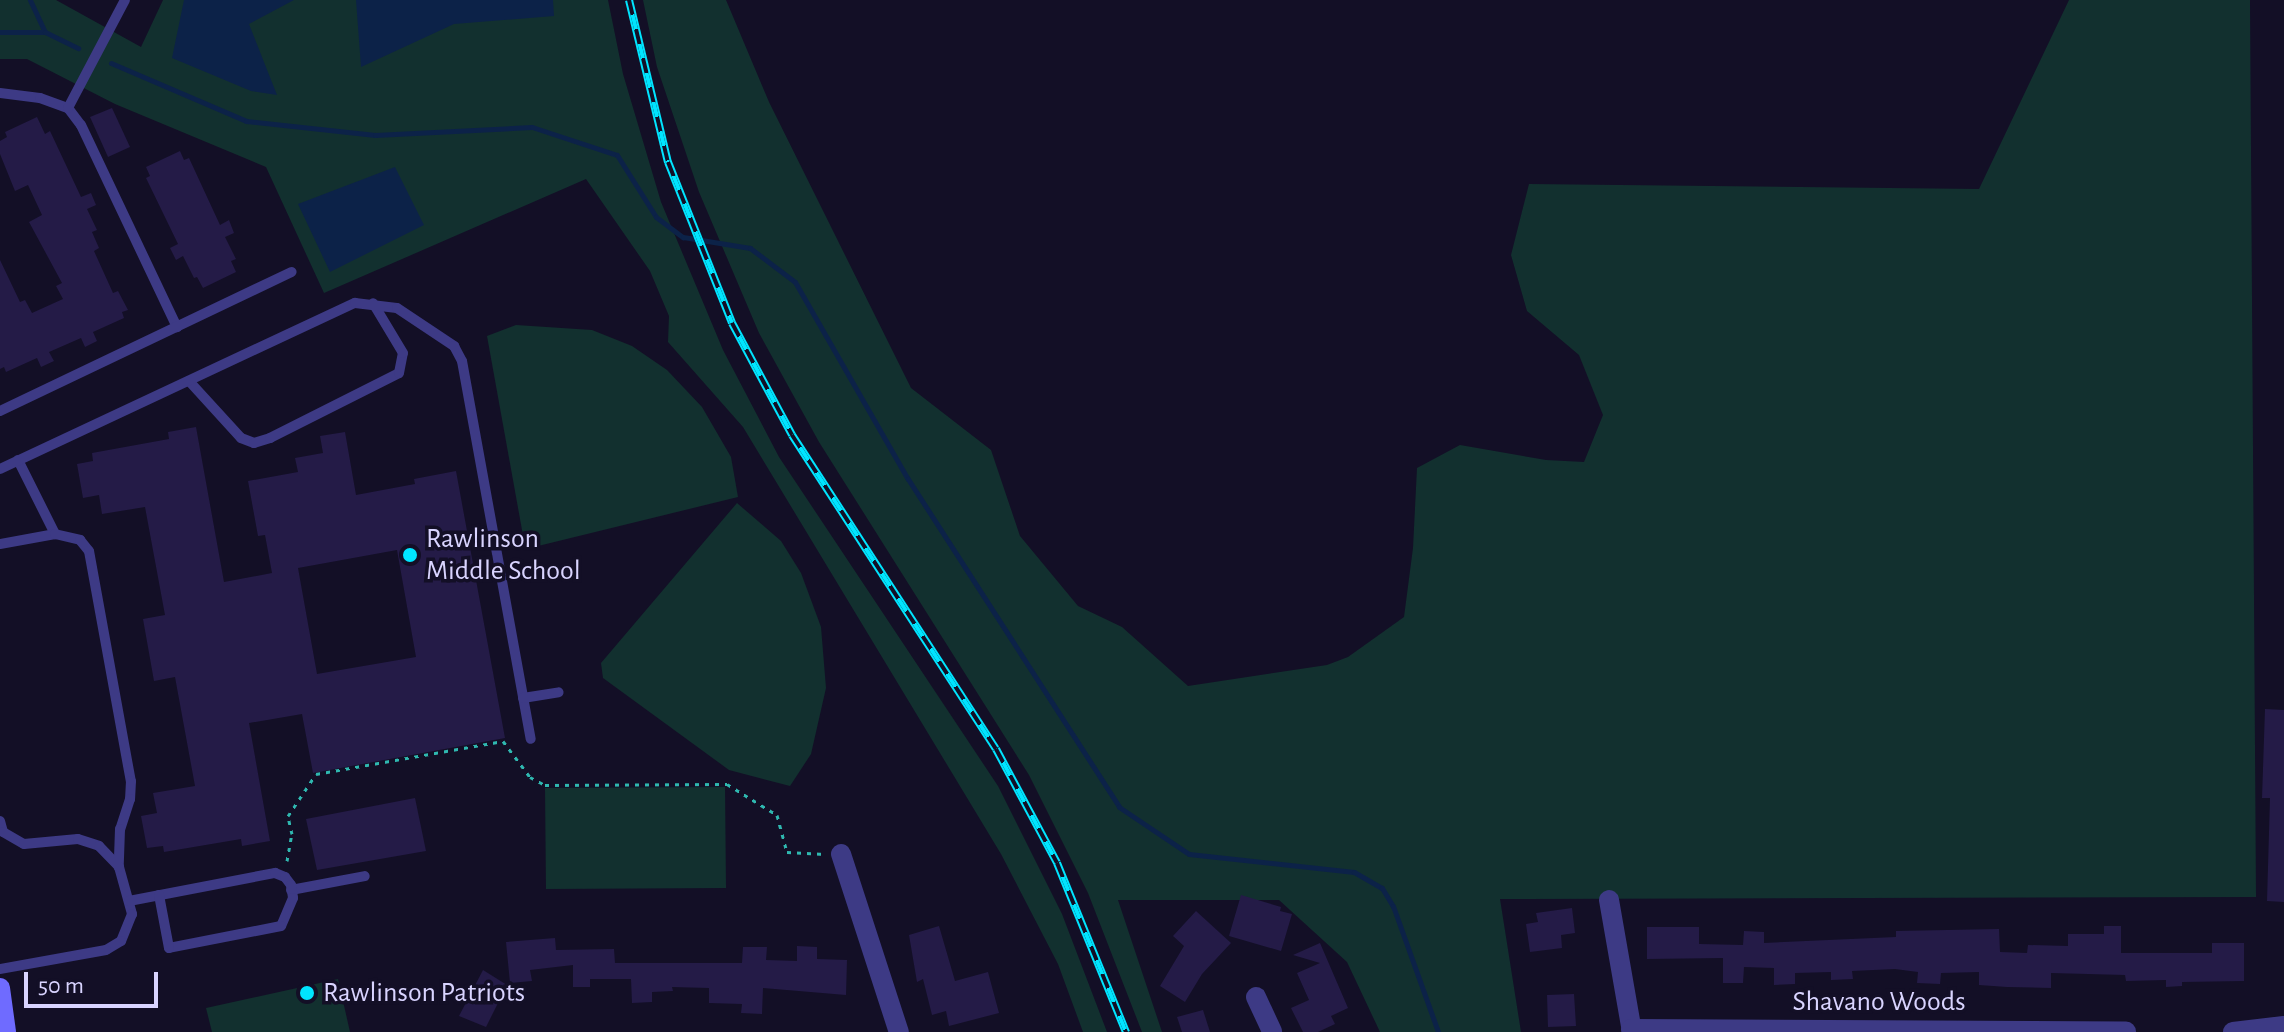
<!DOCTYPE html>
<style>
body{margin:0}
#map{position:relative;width:2284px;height:1032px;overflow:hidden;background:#130f26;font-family:"Alegreya Sans",sans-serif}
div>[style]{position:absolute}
.green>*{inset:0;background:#12302f}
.water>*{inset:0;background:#0c2248}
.stream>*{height:5px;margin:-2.5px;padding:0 2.5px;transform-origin:2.5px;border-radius:2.5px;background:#0c2248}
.building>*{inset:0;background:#241b47}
.path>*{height:3px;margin-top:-1.5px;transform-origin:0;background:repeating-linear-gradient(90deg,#2fb8b0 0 4px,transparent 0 10px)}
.service>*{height:10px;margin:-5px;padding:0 5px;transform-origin:5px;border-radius:5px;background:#3d3a85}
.minor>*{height:20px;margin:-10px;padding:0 10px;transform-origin:10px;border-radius:10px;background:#3d3a85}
.secondary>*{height:20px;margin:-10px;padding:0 10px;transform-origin:10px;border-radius:10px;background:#6f6bff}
.rail>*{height:8px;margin-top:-4px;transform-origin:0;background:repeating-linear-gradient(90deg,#130f26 0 15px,#00e5ff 0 30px);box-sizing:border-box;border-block:2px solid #00e5ff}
.dots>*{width:22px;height:22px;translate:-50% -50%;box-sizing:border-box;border:4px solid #130f26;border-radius:50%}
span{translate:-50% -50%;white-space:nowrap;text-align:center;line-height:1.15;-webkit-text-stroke:7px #130f26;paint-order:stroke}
.poi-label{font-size:28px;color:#d9d4ff}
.left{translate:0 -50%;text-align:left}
.street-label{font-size:28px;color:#d9d4ff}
.scale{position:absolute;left:24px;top:972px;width:134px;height:36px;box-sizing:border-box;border:4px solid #d9d4ff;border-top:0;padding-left:10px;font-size:24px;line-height:28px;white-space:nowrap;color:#d9d4ff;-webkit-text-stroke:6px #130f26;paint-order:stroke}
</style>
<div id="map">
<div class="green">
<i style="clip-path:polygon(0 0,56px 0,141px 47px,163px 0,608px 0,623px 74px,661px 202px,723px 350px,779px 457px,998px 786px,1062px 914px,1107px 1032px,1083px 1032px,1058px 964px,1001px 854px,743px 427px,668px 342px,669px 316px,650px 271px,586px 179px,324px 293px,266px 167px,115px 104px,27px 59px,0 59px)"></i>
<i style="clip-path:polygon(643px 0,726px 0,769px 102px,911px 388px,991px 450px,1020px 536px,1078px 606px,1122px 627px,1188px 686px,1327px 665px,1348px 657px,1404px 617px,1413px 548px,1417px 468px,1460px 445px,1546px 460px,1584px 462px,1603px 415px,1579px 355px,1527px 311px,1511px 255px,1529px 184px,1979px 189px,2069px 0,2250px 0,2256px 897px,1500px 899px,1521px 1032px,1380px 1032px,1347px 962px,1279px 900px,1118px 900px,1162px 1032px,1142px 1032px,1088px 893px,1029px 775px,819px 442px,759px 333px,699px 192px,657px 67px)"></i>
<i style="clip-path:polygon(516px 325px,592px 330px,632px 346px,667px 370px,702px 407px,731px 457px,738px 497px,534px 547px,524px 541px,487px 336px)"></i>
<i style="clip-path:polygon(737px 503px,781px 541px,801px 573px,821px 627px,826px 688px,811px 754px,790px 786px,729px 770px,603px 678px,601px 663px)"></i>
<i style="clip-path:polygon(725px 787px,726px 888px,546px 889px,545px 788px)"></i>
<i style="clip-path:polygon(338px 979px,350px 1032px,212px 1032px,206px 1008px)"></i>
</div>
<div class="water">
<i style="clip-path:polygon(184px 0,294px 0,249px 24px,277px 95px,251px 91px,172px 58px)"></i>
<i style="clip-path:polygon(356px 0,553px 0,554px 16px,454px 24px,361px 67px)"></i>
<i style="clip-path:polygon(395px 167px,424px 225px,330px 272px,298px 204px)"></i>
</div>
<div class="stream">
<i style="left:30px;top:0;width:35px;rotate:65deg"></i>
<i style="left:0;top:32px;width:45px"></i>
<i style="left:45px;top:32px;width:37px;rotate:26deg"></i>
<i style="left:111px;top:63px;width:147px;rotate:23.2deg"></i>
<i style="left:246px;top:121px;width:130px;rotate:6.2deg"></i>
<i style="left:375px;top:135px;width:157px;rotate:-2.9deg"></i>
<i style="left:532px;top:127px;width:89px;rotate:18.2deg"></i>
<i style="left:617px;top:155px;width:73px;rotate:57.8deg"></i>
<i style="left:656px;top:217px;width:34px;rotate:37deg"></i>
<i style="left:683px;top:237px;width:68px;rotate:9.3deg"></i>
<i style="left:750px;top:248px;width:56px;rotate:37.1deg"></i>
<i style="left:795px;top:282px;width:227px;rotate:60.2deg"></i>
<i style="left:908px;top:479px;width:390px;rotate:57.2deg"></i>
<i style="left:1119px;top:807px;width:84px;rotate:33.9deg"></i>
<i style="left:1189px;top:854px;width:166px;rotate:6.2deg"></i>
<i style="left:1354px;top:872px;width:32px;rotate:30deg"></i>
<i style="left:1382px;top:888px;width:21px;rotate:59deg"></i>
<i style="left:1393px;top:906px;width:134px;rotate:70.3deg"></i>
</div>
<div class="building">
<i style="clip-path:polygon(112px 108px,130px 147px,108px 157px,90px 117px)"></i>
<i style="clip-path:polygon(37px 117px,45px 134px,50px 131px,81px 197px,91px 193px,96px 205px,87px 209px,97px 230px,92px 232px,99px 248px,94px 251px,113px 293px,118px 291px,128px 310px,122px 312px,124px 318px,93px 332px,97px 341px,85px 347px,81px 338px,49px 352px,54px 361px,41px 367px,37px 358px,6px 372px,4px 367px,0 369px,0 260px,20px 302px,25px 300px,32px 313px,63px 299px,56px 286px,62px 283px,29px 222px,42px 215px,28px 185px,15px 191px,0 154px,0 141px,7px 137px,5px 132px)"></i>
<i style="clip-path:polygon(180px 151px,184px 160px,189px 158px,220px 225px,229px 220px,234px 233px,225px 237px,236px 259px,231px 261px,236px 272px,203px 288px,197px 277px,194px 278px,183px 256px,176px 260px,170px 248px,178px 244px,146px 178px,150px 176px,146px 167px)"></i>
<i style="clip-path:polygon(evenodd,196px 427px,224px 582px,272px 573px,265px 535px,258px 536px,248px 481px,298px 472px,295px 458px,323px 453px,320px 436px,345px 432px,356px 495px,415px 484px,414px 479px,456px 471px,505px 738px,313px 773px,302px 714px,249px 723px,270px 841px,242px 846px,241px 839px,164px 852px,163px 846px,147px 848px,141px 816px,157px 813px,153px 793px,195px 786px,175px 677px,154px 681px,143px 619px,165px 615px,145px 507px,102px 514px,99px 495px,83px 498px,77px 464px,93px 461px,92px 453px,169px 439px,168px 432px,196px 427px,397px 550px,416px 657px,317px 674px,298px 568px,397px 550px)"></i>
<i style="clip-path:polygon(2265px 709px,2284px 710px,2284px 902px,2267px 901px,2270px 798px,2262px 798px)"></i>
<i style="clip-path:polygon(415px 798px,426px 851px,317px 870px,306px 819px)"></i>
<i style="clip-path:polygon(1241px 895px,1281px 907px,1280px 911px,1292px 914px,1281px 951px,1229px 936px)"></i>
<i style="clip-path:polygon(1572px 908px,1575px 933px,1561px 935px,1562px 948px,1530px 952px,1526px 924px,1538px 922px,1536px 913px)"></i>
<i style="clip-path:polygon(1196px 911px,1231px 943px,1202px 974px,1185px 1002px,1160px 986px,1184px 946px,1173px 936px)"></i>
<i style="clip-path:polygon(939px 926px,955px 981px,988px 972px,999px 1013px,949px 1026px,946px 1011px,932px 1015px,923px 979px,917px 982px,909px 935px)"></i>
<i style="clip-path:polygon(2104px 926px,2121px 926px,2121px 953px,2212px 953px,2212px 943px,2244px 943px,2244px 981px,2182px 982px,2182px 986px,2166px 987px,2166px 980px,2126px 981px,2125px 975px,2051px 973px,2051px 988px,2007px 987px,1979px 985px,1979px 972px,1941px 973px,1940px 984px,1917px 983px,1918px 972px,1895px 969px,1852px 971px,1853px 979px,1831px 980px,1831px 972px,1795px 973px,1795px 984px,1774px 985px,1774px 968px,1744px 967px,1743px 983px,1723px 983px,1723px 958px,1647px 959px,1647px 927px,1699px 927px,1699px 944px,1743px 945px,1744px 931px,1764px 932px,1764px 943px,1896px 937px,1896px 931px,1999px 929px,2000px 952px,2027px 953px,2028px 945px,2068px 946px,2068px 934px,2104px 934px)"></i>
<i style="clip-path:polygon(555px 938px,556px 950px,614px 949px,615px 963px,742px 963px,743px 947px,767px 947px,766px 960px,797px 961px,797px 946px,817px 947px,817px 959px,847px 960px,846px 995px,763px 988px,762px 1014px,741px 1013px,742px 1004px,709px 1003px,709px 988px,672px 987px,673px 991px,652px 992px,652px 1002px,632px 1003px,631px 979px,590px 979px,590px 987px,573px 987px,573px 965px,530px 970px,532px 981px,510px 983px,506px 942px)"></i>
<i style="clip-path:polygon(1320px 943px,1348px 1008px,1331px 1016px,1335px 1024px,1318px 1032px,1303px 1032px,1291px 1008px,1309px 1000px,1297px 973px,1320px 963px,1293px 955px)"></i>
<i style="clip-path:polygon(483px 970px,507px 985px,486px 1027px,459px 1016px)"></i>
<i style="clip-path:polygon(1574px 994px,1576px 1026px,1548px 1027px,1547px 995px)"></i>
<i style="clip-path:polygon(1203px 1010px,1210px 1032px,1182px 1032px,1177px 1017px)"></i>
</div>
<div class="path">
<i style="left:287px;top:861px;width:27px;rotate:-80deg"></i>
<i style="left:292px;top:834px;width:18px;rotate:-103deg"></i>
<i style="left:288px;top:816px;width:50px;rotate:-56.3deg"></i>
<i style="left:316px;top:774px;width:190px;rotate:-10deg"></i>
<i style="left:503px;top:741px;width:45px;rotate:53.1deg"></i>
<i style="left:530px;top:777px;width:17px;rotate:28deg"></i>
<i style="left:545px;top:785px;width:182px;rotate:-0.3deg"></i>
<i style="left:727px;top:784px;width:59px;rotate:31.8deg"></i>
<i style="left:777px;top:815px;width:38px;rotate:75deg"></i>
<i style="left:787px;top:852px;width:38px;rotate:3deg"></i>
</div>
<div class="service">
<i style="left:0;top:93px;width:40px;rotate:7.1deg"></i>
<i style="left:40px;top:98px;width:30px;rotate:20deg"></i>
<i style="left:68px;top:108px;width:21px;rotate:53deg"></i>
<i style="left:81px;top:125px;width:224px;rotate:64.6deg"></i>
<i style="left:68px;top:108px;width:122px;rotate:-62.2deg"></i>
<i style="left:189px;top:381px;width:77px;rotate:47.6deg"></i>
<i style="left:241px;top:438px;width:14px;rotate:21deg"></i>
<i style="left:254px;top:443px;width:17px;rotate:-17deg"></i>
<i style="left:270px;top:438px;width:144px;rotate:-26.7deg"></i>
<i style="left:399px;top:373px;width:20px;rotate:-79deg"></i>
<i style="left:403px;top:353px;width:58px;rotate:-121deg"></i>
<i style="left:0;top:411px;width:323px;rotate:-25.5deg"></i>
<i style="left:18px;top:460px;width:83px;rotate:63.4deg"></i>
<i style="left:0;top:469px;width:392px;rotate:-25.1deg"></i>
<i style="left:355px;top:303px;width:42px;rotate:6.8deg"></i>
<i style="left:397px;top:308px;width:69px;rotate:33.7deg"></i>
<i style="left:454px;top:346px;width:17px;rotate:62deg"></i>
<i style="left:462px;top:361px;width:384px;rotate:79.7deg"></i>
<i style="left:0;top:544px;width:56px;rotate:-10.3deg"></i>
<i style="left:55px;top:534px;width:26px;rotate:13deg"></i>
<i style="left:80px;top:540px;width:14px;rotate:51deg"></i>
<i style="left:89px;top:551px;width:234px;rotate:79.7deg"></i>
<i style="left:131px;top:781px;width:18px;rotate:93deg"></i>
<i style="left:130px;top:799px;width:32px;rotate:108deg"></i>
<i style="left:120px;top:829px;width:38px;rotate:92deg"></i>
<i style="left:119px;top:867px;width:49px;rotate:74.5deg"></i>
<i style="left:132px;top:914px;width:29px;rotate:112deg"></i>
<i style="left:121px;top:941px;width:17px;rotate:149deg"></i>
<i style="left:106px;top:950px;width:108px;rotate:169.8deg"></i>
<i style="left:523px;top:698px;width:36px;rotate:-9deg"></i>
<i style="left:0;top:821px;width:11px;rotate:75deg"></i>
<i style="left:3px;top:832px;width:24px;rotate:30deg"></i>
<i style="left:24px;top:844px;width:54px;rotate:-5.3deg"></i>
<i style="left:78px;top:839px;width:22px;rotate:18deg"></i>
<i style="left:99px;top:846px;width:29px;rotate:46deg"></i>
<i style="left:291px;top:890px;width:75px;rotate:-10.7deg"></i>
<i style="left:129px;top:901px;width:149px;rotate:-10.9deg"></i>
<i style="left:275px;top:873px;width:11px;rotate:22deg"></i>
<i style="left:285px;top:877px;width:10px;rotate:53deg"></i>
<i style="left:291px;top:885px;width:13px;rotate:81deg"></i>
<i style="left:293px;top:898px;width:30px;rotate:113deg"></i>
<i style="left:281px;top:926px;width:114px;rotate:168.9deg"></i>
<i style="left:169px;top:948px;width:54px;rotate:-100.7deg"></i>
</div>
<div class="minor">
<i style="left:841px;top:854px;width:187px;rotate:72deg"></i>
<i style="left:1609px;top:900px;width:134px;rotate:80.1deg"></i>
<i style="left:1256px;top:997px;width:38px;rotate:65deg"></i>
<i style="left:1631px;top:1029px;width:495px;rotate:0.3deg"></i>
<i style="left:2233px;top:1032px;width:51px;rotate:-6.7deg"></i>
</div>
<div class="secondary">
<i style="left:0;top:988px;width:44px;rotate:82.2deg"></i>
</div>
<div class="rail">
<i style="left:629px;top:0;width:167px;rotate:76.5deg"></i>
<i style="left:668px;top:162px;width:173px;rotate:68.3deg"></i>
<i style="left:732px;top:323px;width:127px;rotate:61.8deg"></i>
<i style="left:792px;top:435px;width:374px;rotate:57deg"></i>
<i style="left:996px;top:749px;width:129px;rotate:61.8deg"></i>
<i style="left:1057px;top:863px;width:183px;rotate:67.8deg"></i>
</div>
<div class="dots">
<i style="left:410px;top:555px;background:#00e5ff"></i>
<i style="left:307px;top:993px;background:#00e5ff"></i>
</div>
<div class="poi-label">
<span class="left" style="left:426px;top:555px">Rawlinson<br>Middle School</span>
<span class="left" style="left:323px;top:993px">Rawlinson Patriots</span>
</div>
<div class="street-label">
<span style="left:1879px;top:1002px">Shavano Woods</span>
</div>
<div class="scale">50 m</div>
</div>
